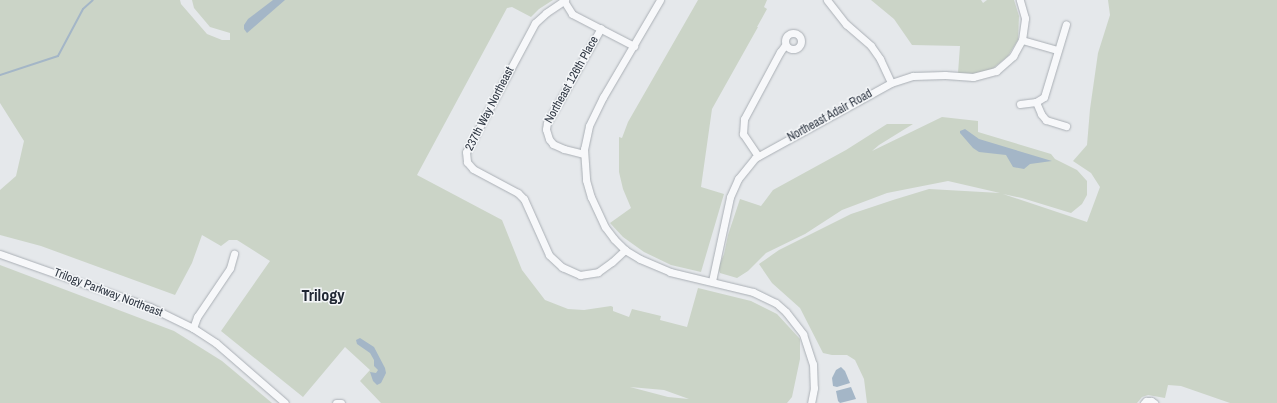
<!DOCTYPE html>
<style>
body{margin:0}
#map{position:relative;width:1277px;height:403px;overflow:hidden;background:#e5e8eb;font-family:"Archivo Narrow",sans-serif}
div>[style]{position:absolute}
.green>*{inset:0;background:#cbd4c7}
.water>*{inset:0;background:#a4b6c7}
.stream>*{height:2px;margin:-1px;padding:0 1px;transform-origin:1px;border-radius:1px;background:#a4b6c7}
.roads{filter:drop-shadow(0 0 1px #aaafb5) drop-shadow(0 0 1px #aaafb5)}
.minor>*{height:7px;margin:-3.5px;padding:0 3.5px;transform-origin:3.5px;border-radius:3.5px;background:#f7f8fa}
.minor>.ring{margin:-3.5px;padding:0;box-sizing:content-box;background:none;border:7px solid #f7f8fa;border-radius:50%}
span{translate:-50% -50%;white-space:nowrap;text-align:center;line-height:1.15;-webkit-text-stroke:3px #f4f6f8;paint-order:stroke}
.street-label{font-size:12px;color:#2e3642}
.district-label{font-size:16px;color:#202733;font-weight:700}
</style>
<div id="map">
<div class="green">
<i style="clip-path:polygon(evenodd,0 0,180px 0,181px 4px,207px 34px,222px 40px,230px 40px,230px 33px,210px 27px,194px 8px,192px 0,553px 0,539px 9px,531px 17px,512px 7px,507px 8px,417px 175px,502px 220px,522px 270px,545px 300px,568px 309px,584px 310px,611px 306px,613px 307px,613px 311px,629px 317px,632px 309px,661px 316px,660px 320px,687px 327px,698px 288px,751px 301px,777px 314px,800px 339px,800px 359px,792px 397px,787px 403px,381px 403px,360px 381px,370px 370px,345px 347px,303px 397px,221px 331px,270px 261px,237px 240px,229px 240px,221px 246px,202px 235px,192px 263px,175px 295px,41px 246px,0 235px,0 190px,16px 176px,24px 141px,0 103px,0 0,630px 387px,664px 390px,689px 399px,668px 397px,630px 387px)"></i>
<i style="clip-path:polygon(698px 0,767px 0,764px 7px,767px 9px,757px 27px,758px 27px,712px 109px,701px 187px,724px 194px,701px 272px,671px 265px,644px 252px,623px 237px,610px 223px,631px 208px,623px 189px,619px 172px,619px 137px,622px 138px,628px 122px)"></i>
<i style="clip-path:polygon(871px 0,981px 0,983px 3px,987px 0,1014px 0,1019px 16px,1018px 40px,1008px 56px,991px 70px,973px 74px,958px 73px,960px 46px,912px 45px,894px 19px)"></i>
<i style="clip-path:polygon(1108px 0,1277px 0,1277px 403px,1230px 403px,1181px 386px,1168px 385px,1165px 398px,1148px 395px,1142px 397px,1137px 403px,867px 403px,864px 379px,855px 360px,847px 355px,832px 355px,823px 353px,800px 308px,772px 283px,759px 264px,779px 250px,851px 214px,893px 200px,929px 189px,1000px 193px,948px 181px,887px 193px,842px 210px,805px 234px,766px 253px,748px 271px,737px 278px,720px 273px,718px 268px,724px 254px,728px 235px,740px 199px,761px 206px,773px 190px,846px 150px,887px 124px,913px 124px,879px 145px,872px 151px,942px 117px,978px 121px,978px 132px,1051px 154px,1055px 159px,1077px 170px,1087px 181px,1087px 195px,1082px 204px,1071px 213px,1022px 198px,1003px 194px,1087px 222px,1100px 187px,1091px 173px,1073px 161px,1087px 145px,1090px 109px,1098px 53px,1110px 15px)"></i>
<i style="clip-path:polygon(0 265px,174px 331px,222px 361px,272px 403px,0 403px)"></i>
</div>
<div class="water">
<i style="clip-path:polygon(273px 0,285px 0,247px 33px,244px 29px,244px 25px,248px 19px)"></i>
<i style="clip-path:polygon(965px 129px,979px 139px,1052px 161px,1030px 164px,1024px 169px,1013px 167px,1006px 155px,979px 152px,973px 148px,960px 133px,960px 131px)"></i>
<i style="clip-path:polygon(360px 338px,374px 347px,385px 368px,386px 373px,381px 383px,377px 385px,373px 381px,370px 372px,376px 373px,378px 370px,374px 366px,374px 360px,370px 353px,357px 344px,356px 340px)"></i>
<i style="clip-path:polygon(841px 367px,845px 371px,850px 383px,837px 387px,833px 386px,832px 378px,836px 370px)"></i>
<i style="clip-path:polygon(851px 387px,856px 399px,840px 403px,838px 401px,836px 391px)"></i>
</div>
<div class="stream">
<i style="left:0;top:75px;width:61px;rotate:-18.1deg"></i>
<i style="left:58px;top:56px;width:53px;rotate:-62deg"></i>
<i style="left:83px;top:9px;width:13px;rotate:-42deg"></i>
</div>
<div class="roads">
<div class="minor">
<i style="left:565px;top:0;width:23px;rotate:146deg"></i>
<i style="left:546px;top:13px;width:15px;rotate:138deg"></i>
<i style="left:535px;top:23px;width:146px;rotate:118.1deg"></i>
<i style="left:466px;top:152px;width:10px;rotate:84deg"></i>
<i style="left:467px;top:162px;width:9px;rotate:49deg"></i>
<i style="left:473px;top:169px;width:51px;rotate:28.1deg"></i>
<i style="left:518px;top:193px;width:8px;rotate:45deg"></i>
<i style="left:524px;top:199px;width:61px;rotate:65.9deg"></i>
<i style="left:549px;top:255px;width:18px;rotate:43deg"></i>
<i style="left:562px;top:267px;width:20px;rotate:24deg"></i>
<i style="left:580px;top:275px;width:18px;rotate:-9deg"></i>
<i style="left:598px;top:272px;width:17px;rotate:-36deg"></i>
<i style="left:612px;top:262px;width:18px;rotate:-43deg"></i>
<i style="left:660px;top:0;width:113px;rotate:120.4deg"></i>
<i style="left:603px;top:97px;width:32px;rotate:116deg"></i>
<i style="left:589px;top:126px;width:24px;rotate:102deg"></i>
<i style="left:584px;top:149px;width:31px;rotate:86deg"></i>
<i style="left:586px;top:180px;width:18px;rotate:74deg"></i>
<i style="left:591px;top:197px;width:33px;rotate:65deg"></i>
<i style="left:605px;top:227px;width:15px;rotate:53deg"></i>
<i style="left:614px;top:239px;width:16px;rotate:45deg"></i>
<i style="left:625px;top:250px;width:17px;rotate:31deg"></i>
<i style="left:640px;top:259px;width:33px;rotate:23deg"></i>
<i style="left:670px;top:272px;width:85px;rotate:13.5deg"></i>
<i style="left:753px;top:292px;width:25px;rotate:26deg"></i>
<i style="left:776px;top:303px;width:13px;rotate:42deg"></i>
<i style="left:786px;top:312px;width:28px;rotate:52deg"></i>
<i style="left:803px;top:334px;width:32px;rotate:72deg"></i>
<i style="left:813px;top:364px;width:24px;rotate:88deg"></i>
<i style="left:814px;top:388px;width:15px;rotate:101deg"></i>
<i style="left:827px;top:0;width:31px;rotate:52deg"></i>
<i style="left:846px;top:24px;width:33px;rotate:41deg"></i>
<i style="left:871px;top:46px;width:16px;rotate:55deg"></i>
<i style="left:880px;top:59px;width:26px;rotate:65deg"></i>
<i style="left:564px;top:1px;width:15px;rotate:58deg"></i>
<i style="left:572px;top:14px;width:70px;rotate:27.3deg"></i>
<i class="ring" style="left:785px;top:33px;width:9px;height:9px"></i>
<i style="left:1022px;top:40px;width:37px;rotate:16deg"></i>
<i style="left:1036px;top:102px;width:13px;rotate:67deg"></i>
<i style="left:1041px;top:114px;width:8px;rotate:50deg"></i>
<i style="left:1046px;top:120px;width:21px;rotate:17deg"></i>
<i style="left:1020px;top:104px;width:16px;rotate:-7deg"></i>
<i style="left:1036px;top:102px;width:9px;rotate:-32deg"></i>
<i style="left:1044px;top:97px;width:76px;rotate:-73.2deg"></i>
<i style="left:584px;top:154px;width:21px;rotate:-166deg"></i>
<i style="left:564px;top:149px;width:12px;rotate:-156deg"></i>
<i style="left:553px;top:144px;width:6px;rotate:-129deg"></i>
<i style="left:549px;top:139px;width:10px;rotate:-107deg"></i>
<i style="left:546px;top:129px;width:6px;rotate:-81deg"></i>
<i style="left:547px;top:123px;width:109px;rotate:-60.4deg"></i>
<i style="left:758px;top:156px;width:27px;rotate:-124deg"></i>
<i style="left:743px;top:134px;width:15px;rotate:-86deg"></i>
<i style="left:744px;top:119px;width:76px;rotate:-61.8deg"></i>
<i style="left:780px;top:52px;width:9px;rotate:-54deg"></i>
<i style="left:0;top:254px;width:159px;rotate:19.5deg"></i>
<i style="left:150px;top:307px;width:48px;rotate:26deg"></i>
<i style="left:193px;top:328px;width:27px;rotate:33deg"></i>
<i style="left:216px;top:343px;width:91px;rotate:41deg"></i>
<i style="left:712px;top:281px;width:86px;rotate:-77.9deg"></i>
<i style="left:730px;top:197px;width:20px;rotate:-66deg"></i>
<i style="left:738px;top:179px;width:27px;rotate:-51deg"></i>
<i style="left:755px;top:158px;width:155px;rotate:-28.9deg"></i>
<i style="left:891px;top:83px;width:23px;rotate:-18deg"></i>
<i style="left:913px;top:76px;width:32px;rotate:-2deg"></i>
<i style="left:945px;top:75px;width:28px;rotate:4deg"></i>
<i style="left:973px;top:77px;width:24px;rotate:-15deg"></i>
<i style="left:996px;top:71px;width:23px;rotate:-41deg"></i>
<i style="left:1013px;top:56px;width:18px;rotate:-61deg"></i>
<i style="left:1022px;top:40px;width:22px;rotate:-82deg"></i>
<i style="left:1025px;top:18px;width:19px;rotate:-106deg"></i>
<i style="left:193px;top:328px;width:12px;rotate:-70deg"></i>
<i style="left:197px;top:317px;width:59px;rotate:-56deg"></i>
<i style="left:230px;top:268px;width:15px;rotate:-74deg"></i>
<i style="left:336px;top:403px;width:5px"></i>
<i style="left:1144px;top:403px;width:3px;rotate:-45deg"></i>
<i style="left:1146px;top:401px;width:5px"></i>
<i style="left:1151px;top:401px;width:4px;rotate:34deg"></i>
</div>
</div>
<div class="street-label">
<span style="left:572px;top:80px;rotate:-61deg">Northeast 126th Place</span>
<span style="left:490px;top:109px;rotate:-63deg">237th Way Northeast</span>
<span style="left:830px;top:116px;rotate:-29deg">Northeast Adair Road</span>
<span style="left:108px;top:293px;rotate:21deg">Trilogy Parkway Northeast</span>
</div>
<div class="district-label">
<span style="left:323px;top:295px">Trilogy</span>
</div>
</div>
